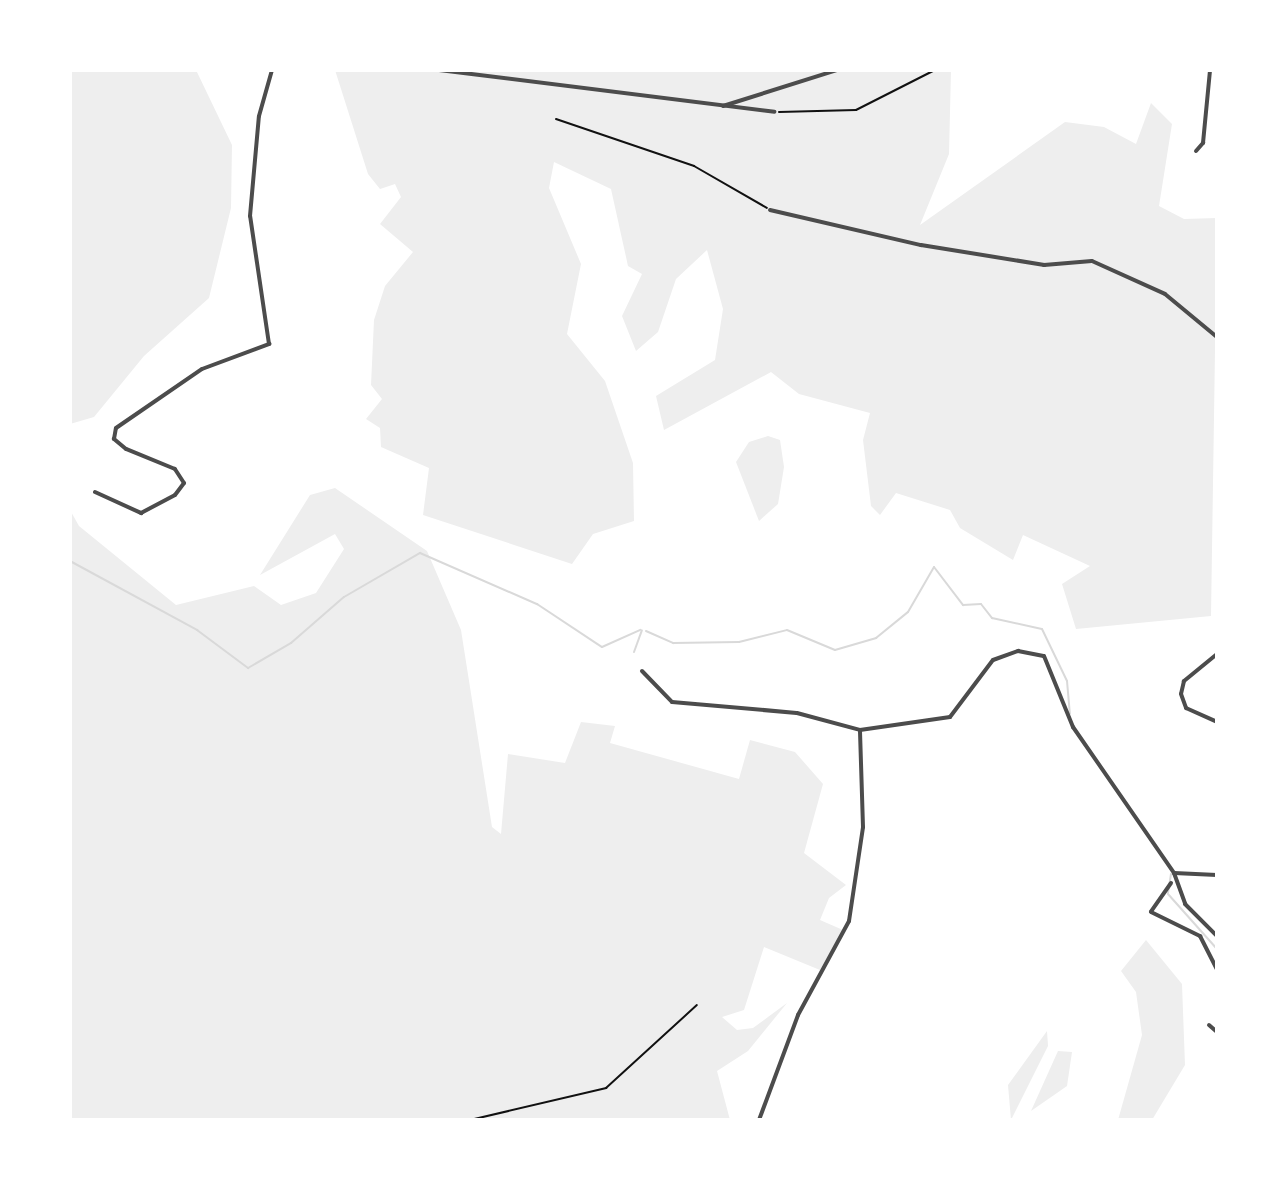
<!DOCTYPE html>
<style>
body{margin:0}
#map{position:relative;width:1287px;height:1190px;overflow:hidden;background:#fff;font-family:"Golos Text",sans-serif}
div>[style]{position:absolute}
.green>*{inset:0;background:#eee}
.stream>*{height:2px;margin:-1px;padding:0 1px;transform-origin:1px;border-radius:1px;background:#d9d9d9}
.path>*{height:2px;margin:-1px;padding:0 1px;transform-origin:1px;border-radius:1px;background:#111}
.minor>*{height:4px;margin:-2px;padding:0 2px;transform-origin:2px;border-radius:2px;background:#4c4c4c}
span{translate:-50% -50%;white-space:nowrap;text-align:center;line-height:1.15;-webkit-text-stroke:8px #fff;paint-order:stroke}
.frame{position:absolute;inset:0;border:72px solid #fff;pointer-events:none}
</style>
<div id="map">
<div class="green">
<i style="clip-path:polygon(70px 70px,196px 70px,232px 145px,231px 208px,209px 298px,144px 356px,94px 417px,70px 424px)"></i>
<i style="clip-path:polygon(335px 70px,951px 70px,949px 154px,920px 225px,1065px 122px,1104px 127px,1136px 144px,1151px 103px,1172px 124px,1159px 206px,1184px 219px,1217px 218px,1211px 616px,1076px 629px,1062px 584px,1090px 566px,1023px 535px,1013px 560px,960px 528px,950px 510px,896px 493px,880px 515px,871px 506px,863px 440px,870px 413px,799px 394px,771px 372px,664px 430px,656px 396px,715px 360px,723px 309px,707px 250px,676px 279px,658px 332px,636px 351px,622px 316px,642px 274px,628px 266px,611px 189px,554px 162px,549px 188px,581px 264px,567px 334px,605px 381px,633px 463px,634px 521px,593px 534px,572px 564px,423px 515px,429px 468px,381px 447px,380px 428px,366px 419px,382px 399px,371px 385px,374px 320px,385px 286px,413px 252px,380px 224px,401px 197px,395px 184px,380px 189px,368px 174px)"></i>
<i style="clip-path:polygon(768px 436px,780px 440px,784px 467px,778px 504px,759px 521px,736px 462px,749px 442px)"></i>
<i style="clip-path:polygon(335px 488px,427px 551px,461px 630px,492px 827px,501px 834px,508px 754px,565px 763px,581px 722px,615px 726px,610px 743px,739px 779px,750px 740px,795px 752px,823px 784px,804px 853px,846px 885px,829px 898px,820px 920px,843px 930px,820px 970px,764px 947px,744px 1010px,722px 1017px,737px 1030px,753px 1028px,787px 1003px,748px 1051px,717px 1071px,730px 1120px,70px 1120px,70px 510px,79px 526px,176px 605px,254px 586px,281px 605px,316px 593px,344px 549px,335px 534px,260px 575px,310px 495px)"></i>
<i style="clip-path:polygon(1146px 940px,1182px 984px,1185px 1065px,1152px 1120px,1118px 1120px,1142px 1035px,1136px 992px,1121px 971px)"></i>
<i style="clip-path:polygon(1047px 1031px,1048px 1046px,1011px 1120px,1008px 1085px)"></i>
<i style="clip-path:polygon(1058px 1051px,1072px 1052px,1067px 1086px,1031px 1111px)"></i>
</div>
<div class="stream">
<i style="left:70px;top:561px;width:145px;rotate:28.5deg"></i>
<i style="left:197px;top:630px;width:64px;rotate:36.7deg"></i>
<i style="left:248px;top:668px;width:50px;rotate:-30.2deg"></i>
<i style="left:291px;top:643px;width:70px;rotate:-41deg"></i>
<i style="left:344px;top:597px;width:88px;rotate:-30.1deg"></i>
<i style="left:420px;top:553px;width:128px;rotate:23.6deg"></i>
<i style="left:537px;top:604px;width:78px;rotate:33.5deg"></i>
<i style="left:602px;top:647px;width:42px;rotate:-24.1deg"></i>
<i style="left:646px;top:631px;width:30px;rotate:24deg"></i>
<i style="left:673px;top:643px;width:66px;rotate:-0.9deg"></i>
<i style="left:739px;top:642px;width:49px;rotate:-14deg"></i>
<i style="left:787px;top:630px;width:52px;rotate:22.6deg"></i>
<i style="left:835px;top:650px;width:43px;rotate:-16.3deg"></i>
<i style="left:876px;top:638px;width:41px;rotate:-39.1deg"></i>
<i style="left:908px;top:612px;width:52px;rotate:-60deg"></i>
<i style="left:934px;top:567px;width:48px;rotate:52.7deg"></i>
<i style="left:963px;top:605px;width:18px;rotate:-3deg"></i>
<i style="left:981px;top:604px;width:18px;rotate:52deg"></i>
<i style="left:992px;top:618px;width:51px;rotate:12.4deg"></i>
<i style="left:1042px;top:629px;width:58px;rotate:64.3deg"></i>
<i style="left:1067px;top:681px;width:33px;rotate:85deg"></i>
<i style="left:634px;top:652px;width:23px;rotate:-70deg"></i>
<i style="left:1171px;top:874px;width:20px;rotate:99deg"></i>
<i style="left:1168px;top:894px;width:74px;rotate:48.3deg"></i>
</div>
<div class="path">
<i style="left:779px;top:112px;width:77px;rotate:-1.5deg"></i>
<i style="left:856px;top:110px;width:89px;rotate:-26.9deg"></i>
<i style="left:556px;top:119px;width:146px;rotate:18.8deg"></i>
<i style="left:694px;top:166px;width:84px;rotate:29.9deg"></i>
<i style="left:470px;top:1120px;width:140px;rotate:-13.2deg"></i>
<i style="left:606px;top:1088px;width:123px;rotate:-42.4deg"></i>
</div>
<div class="minor">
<i style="left:439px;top:70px;width:338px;rotate:7.1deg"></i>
<i style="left:723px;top:106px;width:120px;rotate:-17.5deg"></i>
<i style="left:1196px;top:151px;width:11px;rotate:-49deg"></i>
<i style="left:1203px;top:143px;width:73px;rotate:-84.5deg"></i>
<i style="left:770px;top:210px;width:155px;rotate:13.1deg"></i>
<i style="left:921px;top:245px;width:125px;rotate:9.2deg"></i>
<i style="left:1044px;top:265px;width:48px;rotate:-4.8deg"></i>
<i style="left:1092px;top:261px;width:80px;rotate:24.3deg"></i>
<i style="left:1165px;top:294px;width:67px;rotate:39.6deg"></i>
<i style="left:95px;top:492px;width:51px;rotate:24.5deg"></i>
<i style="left:141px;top:513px;width:38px;rotate:-28deg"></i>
<i style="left:175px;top:495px;width:15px;rotate:-53deg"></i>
<i style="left:184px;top:483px;width:17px;rotate:-123deg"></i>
<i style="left:175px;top:469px;width:53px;rotate:-157.8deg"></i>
<i style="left:126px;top:449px;width:16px;rotate:-140deg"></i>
<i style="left:114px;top:439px;width:11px;rotate:-80deg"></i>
<i style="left:116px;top:428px;width:104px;rotate:-34.5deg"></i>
<i style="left:202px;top:369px;width:72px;rotate:-20.5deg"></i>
<i style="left:269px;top:344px;width:129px;rotate:-98.4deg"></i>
<i style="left:250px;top:216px;width:100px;rotate:-84.9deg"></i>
<i style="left:259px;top:116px;width:48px;rotate:-74.2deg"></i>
<i style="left:1217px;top:654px;width:43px;rotate:140.7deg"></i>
<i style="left:1184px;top:681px;width:13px;rotate:103deg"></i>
<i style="left:1181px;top:694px;width:15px;rotate:70deg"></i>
<i style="left:1186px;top:708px;width:34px;rotate:24deg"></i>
<i style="left:642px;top:671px;width:43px;rotate:45.9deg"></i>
<i style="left:672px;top:702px;width:125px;rotate:5deg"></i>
<i style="left:797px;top:713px;width:65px;rotate:15.1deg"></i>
<i style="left:860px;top:730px;width:91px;rotate:-8.2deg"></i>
<i style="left:950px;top:717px;width:71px;rotate:-53deg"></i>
<i style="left:993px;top:660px;width:27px;rotate:-20deg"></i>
<i style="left:1018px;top:651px;width:26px;rotate:11deg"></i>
<i style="left:1044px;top:656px;width:77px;rotate:67.8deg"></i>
<i style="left:1073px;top:727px;width:178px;rotate:55.3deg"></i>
<i style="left:1174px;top:873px;width:33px;rotate:70deg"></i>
<i style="left:1185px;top:904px;width:45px;rotate:45deg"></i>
<i style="left:1174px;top:873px;width:43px;rotate:2.7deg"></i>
<i style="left:1171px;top:883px;width:35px;rotate:125deg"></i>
<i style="left:1151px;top:912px;width:55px;rotate:26.1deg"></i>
<i style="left:1200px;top:936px;width:37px;rotate:63deg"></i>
<i style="left:1209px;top:1025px;width:11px;rotate:41deg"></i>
<i style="left:759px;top:1120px;width:112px;rotate:-69.6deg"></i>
<i style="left:798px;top:1015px;width:107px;rotate:-61.5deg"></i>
<i style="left:849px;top:921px;width:95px;rotate:-81.5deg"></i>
<i style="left:863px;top:827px;width:97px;rotate:-91.8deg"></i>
</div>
<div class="frame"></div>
</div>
